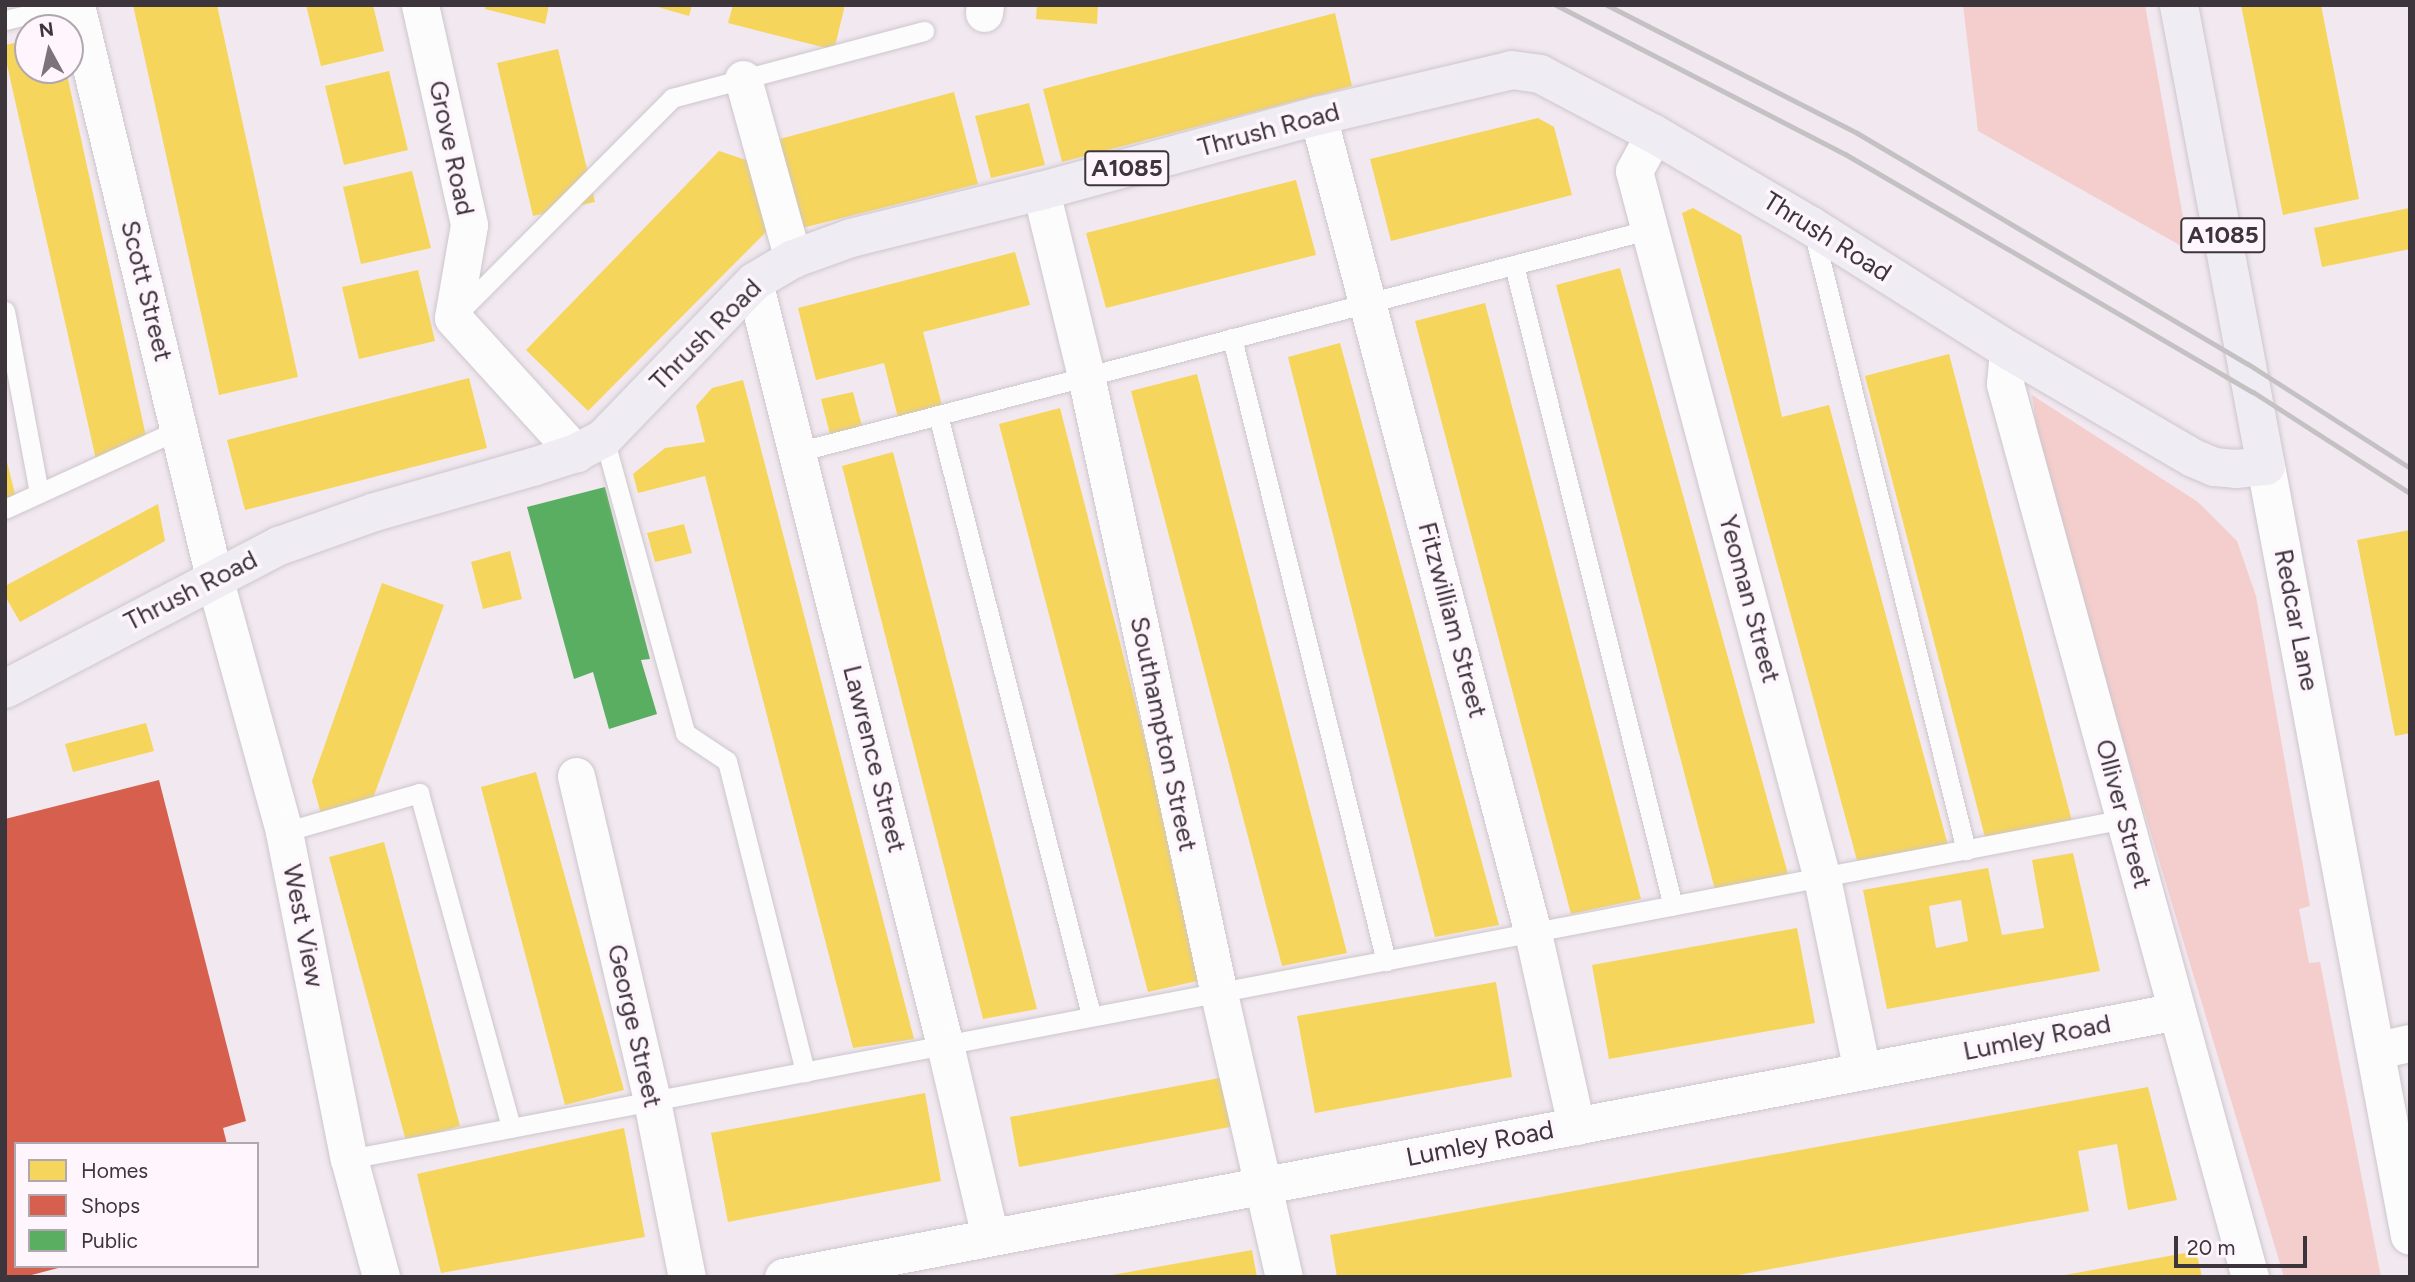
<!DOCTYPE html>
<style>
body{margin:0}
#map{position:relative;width:2415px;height:1282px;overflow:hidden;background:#f2e8f0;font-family:Figtree,sans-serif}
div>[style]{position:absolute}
.green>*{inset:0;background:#f4cecc}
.homes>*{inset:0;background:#f6d55c}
.shops>*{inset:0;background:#d6604d}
.public>*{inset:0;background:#5aae61}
.roads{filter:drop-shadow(0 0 2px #cdc6cc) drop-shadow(0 0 2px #cdc6cc)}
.service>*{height:19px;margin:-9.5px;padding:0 9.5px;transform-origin:9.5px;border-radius:9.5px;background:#fdfcfd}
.minor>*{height:37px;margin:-18.5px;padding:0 18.5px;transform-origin:18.5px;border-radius:18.5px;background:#fdfcfd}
.secondary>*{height:38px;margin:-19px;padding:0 19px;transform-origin:19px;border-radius:19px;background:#fdfcfd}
.primary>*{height:38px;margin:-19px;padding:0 19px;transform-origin:19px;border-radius:19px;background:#f0ecf3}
.rail>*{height:5px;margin:-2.5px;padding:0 2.5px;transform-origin:2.5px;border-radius:2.5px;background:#c4c1c3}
span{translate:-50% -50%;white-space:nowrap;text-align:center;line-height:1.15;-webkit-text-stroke:7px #fef5fd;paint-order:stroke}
.shield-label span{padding:2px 5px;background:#fef5fd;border:2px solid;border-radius:5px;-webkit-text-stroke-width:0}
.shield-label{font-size:24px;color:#3c353b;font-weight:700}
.street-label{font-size:26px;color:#3c353b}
.frame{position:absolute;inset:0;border:7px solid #3c353b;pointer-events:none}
.legend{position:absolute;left:14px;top:1142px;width:245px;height:126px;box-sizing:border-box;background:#fef5fd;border:2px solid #b0a8af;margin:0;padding:9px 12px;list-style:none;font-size:21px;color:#3c353b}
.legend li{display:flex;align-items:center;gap:14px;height:35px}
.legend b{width:35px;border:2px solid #b0a8af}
.north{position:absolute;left:14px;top:14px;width:70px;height:70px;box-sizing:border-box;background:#fef5fd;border:2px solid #b0a8af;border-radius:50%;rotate:352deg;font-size:19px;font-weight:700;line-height:28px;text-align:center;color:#3c353b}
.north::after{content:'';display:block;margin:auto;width:24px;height:32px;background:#7c747a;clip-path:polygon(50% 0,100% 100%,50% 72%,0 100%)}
.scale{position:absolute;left:2174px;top:1236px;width:133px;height:32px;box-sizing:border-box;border:4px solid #3c353b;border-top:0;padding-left:9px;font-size:21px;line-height:24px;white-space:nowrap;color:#3c353b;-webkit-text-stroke:5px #fef5fd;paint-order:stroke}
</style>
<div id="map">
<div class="green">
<i style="clip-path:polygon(1963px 5px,2145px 5px,2188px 245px,2183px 247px,1978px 131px)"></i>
<i style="clip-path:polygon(2032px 395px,2198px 502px,2237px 541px,2256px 596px,2310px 906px,2299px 909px,2309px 963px,2320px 962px,2381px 1277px,2284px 1277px,2044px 477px)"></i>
</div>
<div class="homes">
<i style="clip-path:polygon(133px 5px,217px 5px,298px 377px,219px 395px)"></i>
<i style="clip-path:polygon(306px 5px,373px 5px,384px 51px,321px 66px)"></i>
<i style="clip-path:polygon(486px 5px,549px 5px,545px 24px,485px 9px)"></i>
<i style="clip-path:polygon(651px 5px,692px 5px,689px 16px)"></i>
<i style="clip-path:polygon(733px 5px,845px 5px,834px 50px,728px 23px)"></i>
<i style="clip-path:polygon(1037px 5px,1098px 5px,1097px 24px,1036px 19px)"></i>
<i style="clip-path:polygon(2241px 5px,2321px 5px,2359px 199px,2283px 215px)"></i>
<i style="clip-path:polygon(1335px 13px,1352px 86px,1062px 162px,1043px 89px)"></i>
<i style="clip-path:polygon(28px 40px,28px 70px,66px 70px,147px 441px,97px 464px,5px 56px,5px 45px)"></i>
<i style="clip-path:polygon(558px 49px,595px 202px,533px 216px,497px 63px)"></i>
<i style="clip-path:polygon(389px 71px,408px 150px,344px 165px,325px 86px)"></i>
<i style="clip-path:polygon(954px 92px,978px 184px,798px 229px,776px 140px)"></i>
<i style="clip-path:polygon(1029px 103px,1045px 165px,991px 178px,975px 116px)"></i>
<i style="clip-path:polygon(1538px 118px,1554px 127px,1572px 195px,1391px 241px,1370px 159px)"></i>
<i style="clip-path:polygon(719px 151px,749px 161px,767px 231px,588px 411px,526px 350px)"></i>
<i style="clip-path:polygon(412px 171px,431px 248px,361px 264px,343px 187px)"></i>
<i style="clip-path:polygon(1296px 180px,1316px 255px,1106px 308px,1086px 233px)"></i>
<i style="clip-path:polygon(1693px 208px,1741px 235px,1782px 417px,1829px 405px,1949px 849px,1858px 864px,1682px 213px)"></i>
<i style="clip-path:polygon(2409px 208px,2410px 249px,2322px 267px,2314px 228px)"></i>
<i style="clip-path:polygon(1015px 252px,1030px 305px,923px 332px,944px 413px,900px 425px,884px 363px,816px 380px,798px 308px)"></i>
<i style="clip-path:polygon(1620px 268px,1788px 874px,1715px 890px,1556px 285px)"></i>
<i style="clip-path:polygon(418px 270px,435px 341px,359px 359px,342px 287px)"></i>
<i style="clip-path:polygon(1485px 303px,1641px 899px,1571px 914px,1415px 321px)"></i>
<i style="clip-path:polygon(1340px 343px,1499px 925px,1435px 937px,1288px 357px)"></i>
<i style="clip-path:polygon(1949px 354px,2073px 825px,1986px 841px,1865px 376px)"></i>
<i style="clip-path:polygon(1197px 374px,1347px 953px,1282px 966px,1131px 391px)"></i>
<i style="clip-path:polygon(469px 378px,487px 448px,245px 510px,227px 440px)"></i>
<i style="clip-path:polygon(743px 380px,914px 1039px,853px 1048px,705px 476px,638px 493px,633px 474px,665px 448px,705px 442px,696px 406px,712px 388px)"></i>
<i style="clip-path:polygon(853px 392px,864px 434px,832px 442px,821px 399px)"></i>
<i style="clip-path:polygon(1060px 408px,1206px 979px,1148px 992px,999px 424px)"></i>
<i style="clip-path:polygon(893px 452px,1037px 1009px,983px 1019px,842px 466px)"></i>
<i style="clip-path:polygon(5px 454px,17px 502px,5px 508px)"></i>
<i style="clip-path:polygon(158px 504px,165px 541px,20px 622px,5px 596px,5px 586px)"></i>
<i style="clip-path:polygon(684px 524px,692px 553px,655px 562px,647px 533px)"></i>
<i style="clip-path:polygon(2410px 530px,2410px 733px,2395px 736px,2357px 540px)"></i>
<i style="clip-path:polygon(510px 551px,522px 599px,483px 609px,471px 562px)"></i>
<i style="clip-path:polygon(382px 583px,444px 605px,369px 809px,324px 825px,312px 781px)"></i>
<i style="clip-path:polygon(146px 723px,154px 751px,73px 772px,65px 744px)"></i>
<i style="clip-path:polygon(536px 772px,624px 1090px,565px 1105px,481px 787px)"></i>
<i style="clip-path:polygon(384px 842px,460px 1126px,406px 1141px,329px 857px)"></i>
<i style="clip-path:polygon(evenodd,2073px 853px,2100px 971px,1887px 1009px,1863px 890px,1988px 868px,2002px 935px,2044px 928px,2032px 860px,2073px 853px,1961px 900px,1968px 941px,1936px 948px,1929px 906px,1961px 900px)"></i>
<i style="clip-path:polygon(1797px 928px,1815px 1023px,1609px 1059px,1592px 965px)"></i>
<i style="clip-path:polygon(1496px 982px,1512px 1077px,1315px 1113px,1297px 1016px)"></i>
<i style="clip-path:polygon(1225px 1077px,1235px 1126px,1019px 1167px,1010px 1117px)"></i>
<i style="clip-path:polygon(2148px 1087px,2177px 1200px,2128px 1210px,2117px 1144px,2078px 1151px,2089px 1211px,1727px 1277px,1337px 1277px,1330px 1235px)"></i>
<i style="clip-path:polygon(925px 1093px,941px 1181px,728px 1222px,711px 1133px)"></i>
<i style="clip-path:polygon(624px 1128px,645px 1237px,441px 1273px,417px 1174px)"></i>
<i style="clip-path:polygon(1252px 1250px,1257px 1277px,1113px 1277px,1112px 1275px)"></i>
<i style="clip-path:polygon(2196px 1251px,2202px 1277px,2065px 1277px,2065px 1275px)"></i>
</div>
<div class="shops">
<i style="clip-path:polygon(159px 780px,246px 1121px,223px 1128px,227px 1144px,16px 1144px,16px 1266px,62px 1267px,24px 1277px,5px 1277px,5px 819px)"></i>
</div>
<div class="public">
<i style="clip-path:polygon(605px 487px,650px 659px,641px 660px,657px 714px,609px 729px,593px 672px,574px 679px,527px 507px)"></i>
</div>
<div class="roads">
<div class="service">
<i style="left:5px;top:20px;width:66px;rotate:-13.2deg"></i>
<i style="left:1813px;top:230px;width:639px;rotate:76.14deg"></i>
<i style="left:1514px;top:265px;width:660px;rotate:76.07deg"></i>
<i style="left:5px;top:311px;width:184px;rotate:79.4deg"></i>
<i style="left:457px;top:314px;width:305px;rotate:-45.1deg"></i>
<i style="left:672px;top:98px;width:261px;rotate:-14.9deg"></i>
<i style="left:1232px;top:338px;width:642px;rotate:76.12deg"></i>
<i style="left:938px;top:415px;width:619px;rotate:75.69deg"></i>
<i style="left:604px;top:438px;width:306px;rotate:74.6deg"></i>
<i style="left:685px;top:733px;width:50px;rotate:33.7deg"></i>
<i style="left:727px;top:761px;width:321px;rotate:75.9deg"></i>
<i style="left:797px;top:452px;width:883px;rotate:-14.63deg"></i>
<i style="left:5px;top:509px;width:192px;rotate:-24.6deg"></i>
<i style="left:284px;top:832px;width:141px;rotate:-16.1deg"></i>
<i style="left:419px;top:793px;width:347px;rotate:74.6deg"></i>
<i style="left:349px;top:1159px;width:1808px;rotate:-10.84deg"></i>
</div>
<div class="minor">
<i style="left:76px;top:5px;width:588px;rotate:76.44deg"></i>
<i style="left:214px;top:577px;width:264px;rotate:74.6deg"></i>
<i style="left:284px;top:832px;width:333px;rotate:78.8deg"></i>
<i style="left:349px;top:1159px;width:122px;rotate:74.8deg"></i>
<i style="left:420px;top:5px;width:225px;rotate:77.4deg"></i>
<i style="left:469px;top:225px;width:94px;rotate:99.8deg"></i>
<i style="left:453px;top:318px;width:183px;rotate:47.7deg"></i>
<i style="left:984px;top:13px;width:8px;rotate:-83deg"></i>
<i style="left:743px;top:79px;width:187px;rotate:74.5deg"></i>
<i style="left:1318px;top:116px;width:845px;rotate:75.26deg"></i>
<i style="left:1533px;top:933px;width:198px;rotate:77.4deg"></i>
<i style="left:1654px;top:134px;width:42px;rotate:118.4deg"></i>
<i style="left:1634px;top:171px;width:732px;rotate:75.11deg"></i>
<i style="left:1822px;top:878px;width:197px;rotate:78.3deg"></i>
<i style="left:1041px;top:191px;width:190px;rotate:76.3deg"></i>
<i style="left:1086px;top:376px;width:632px;rotate:77.85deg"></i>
<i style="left:1219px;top:994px;width:290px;rotate:77.1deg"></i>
<i style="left:754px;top:282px;width:787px;rotate:75.95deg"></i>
<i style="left:945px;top:1045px;width:197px;rotate:76.8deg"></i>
<i style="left:2008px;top:350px;width:34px;rotate:95deg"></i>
<i style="left:2005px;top:384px;width:926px;rotate:74.66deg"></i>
<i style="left:576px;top:776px;width:334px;rotate:76.8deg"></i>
<i style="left:652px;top:1101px;width:179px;rotate:78.8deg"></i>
<i style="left:2377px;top:1050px;width:34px;rotate:-12deg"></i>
<i style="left:783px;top:1277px;width:1419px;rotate:-10.8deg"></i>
</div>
<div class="secondary">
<i style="left:2266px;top:466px;width:783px;rotate:79.41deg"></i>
</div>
<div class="primary">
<i style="left:5px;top:689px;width:309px;rotate:-27.6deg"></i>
<i style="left:279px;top:546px;width:102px;rotate:-19.5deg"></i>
<i style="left:375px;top:512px;width:164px;rotate:-15.9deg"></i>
<i style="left:533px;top:467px;width:45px;rotate:-18deg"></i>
<i style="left:576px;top:453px;width:32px;rotate:-28deg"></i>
<i style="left:604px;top:438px;width:216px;rotate:-46.1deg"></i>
<i style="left:754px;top:282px;width:45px;rotate:-30.5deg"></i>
<i style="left:793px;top:259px;width:62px;rotate:-19.9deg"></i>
<i style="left:851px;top:238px;width:196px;rotate:-13.9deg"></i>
<i style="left:1041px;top:191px;width:287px;rotate:-15.2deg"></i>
<i style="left:1318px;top:116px;width:199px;rotate:-13.3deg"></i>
<i style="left:1512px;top:70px;width:28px;rotate:8deg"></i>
<i style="left:1540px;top:74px;width:129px;rotate:27.8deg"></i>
<i style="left:1654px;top:134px;width:182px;rotate:30.4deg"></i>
<i style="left:1811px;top:226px;width:233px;rotate:32.2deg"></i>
<i style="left:2008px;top:350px;width:214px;rotate:30.3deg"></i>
<i style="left:2193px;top:458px;width:23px;rotate:23deg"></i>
<i style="left:2214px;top:467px;width:22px;rotate:5deg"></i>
<i style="left:2236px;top:469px;width:30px;rotate:-6deg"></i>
<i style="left:2266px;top:466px;width:469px;rotate:-100.7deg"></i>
</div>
</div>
<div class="rail">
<i style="left:1556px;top:5px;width:325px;rotate:27.3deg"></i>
<i style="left:1845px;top:154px;width:472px;rotate:30.3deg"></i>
<i style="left:2253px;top:392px;width:187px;rotate:32.8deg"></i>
<i style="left:1607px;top:5px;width:281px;rotate:27.1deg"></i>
<i style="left:1857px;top:133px;width:454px;rotate:30.6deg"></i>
<i style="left:2248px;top:364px;width:193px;rotate:32.7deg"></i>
</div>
<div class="shield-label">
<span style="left:1127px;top:168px">A1085</span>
<span style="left:2223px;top:235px">A1085</span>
</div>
<div class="street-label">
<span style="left:1269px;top:130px;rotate:-15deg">Thrush Road</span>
<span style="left:451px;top:148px;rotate:78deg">Grove Road</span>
<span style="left:1827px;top:237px;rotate:32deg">Thrush Road</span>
<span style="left:146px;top:291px;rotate:76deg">Scott Street</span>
<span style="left:706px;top:335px;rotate:-45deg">Thrush Road</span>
<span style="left:191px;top:591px;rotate:-27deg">Thrush Road</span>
<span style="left:1749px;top:599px;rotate:75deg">Yeoman Street</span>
<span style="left:1452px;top:620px;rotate:75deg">Fitzwilliam Street</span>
<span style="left:2296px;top:620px;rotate:79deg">Redcar Lane</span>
<span style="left:1163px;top:734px;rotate:78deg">Southampton Street</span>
<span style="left:874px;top:759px;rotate:76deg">Lawrence Street</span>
<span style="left:2123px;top:814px;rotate:75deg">Olliver Street</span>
<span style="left:303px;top:926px;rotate:79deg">West View</span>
<span style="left:634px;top:1026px;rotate:77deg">George Street</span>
<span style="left:2037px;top:1038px;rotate:-11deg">Lumley Road</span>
<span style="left:1480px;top:1144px;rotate:-11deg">Lumley Road</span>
</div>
<div class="frame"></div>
<ul class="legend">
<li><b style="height:19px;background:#f6d55c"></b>Homes</li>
<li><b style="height:19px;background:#d6604d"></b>Shops</li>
<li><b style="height:19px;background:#5aae61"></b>Public</li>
</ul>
<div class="north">N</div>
<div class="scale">20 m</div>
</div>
